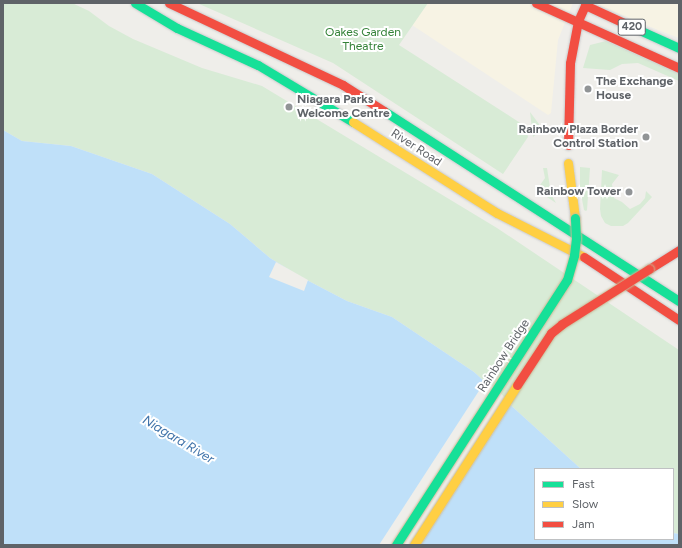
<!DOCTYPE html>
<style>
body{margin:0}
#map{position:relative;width:682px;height:548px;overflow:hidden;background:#efeeea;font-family:Figtree,sans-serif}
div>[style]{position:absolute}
.commercial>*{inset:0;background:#f7f3e4}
.green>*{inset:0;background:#d8ebd6}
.water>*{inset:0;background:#bfe0f9}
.pier>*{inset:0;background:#efeeea}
.roads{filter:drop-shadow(0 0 1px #cacacb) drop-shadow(0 0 1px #cacacb)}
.fast>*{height:9px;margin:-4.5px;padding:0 4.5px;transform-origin:4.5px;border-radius:4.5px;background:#16e098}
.slow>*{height:9px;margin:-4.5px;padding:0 4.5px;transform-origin:4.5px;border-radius:4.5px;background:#ffcf43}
.jam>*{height:9px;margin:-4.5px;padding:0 4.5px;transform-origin:4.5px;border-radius:4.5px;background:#f24e42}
.bridges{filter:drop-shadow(0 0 1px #c8b996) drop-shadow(0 0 1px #c8b996)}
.fast-bridge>*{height:9px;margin:-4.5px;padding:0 4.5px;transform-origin:4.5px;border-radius:4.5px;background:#16e098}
.slow-bridge>*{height:9px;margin:-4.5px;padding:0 4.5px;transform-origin:4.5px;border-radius:4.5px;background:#ffcf43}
.jam-bridge>*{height:9px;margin:-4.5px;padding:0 4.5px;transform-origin:4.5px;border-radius:4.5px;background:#f24e42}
.dots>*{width:11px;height:11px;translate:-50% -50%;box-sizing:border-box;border:2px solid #fff;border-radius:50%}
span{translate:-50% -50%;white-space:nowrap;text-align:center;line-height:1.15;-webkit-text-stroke:4px #fff;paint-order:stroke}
.shield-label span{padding:1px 3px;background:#fff;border:1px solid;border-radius:3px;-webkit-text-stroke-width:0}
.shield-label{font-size:11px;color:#5f6368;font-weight:700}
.park-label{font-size:12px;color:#348238}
.poi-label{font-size:12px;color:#5f6368;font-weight:700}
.left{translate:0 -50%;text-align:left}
.right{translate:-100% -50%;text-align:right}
.street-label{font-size:12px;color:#5f6368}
.water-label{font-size:13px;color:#4174aa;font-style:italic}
.frame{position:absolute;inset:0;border:4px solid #5f6368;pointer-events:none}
.legend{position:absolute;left:534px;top:468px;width:140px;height:72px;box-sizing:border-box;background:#fff;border:1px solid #bfc1c3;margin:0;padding:5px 7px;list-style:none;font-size:12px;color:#5f6368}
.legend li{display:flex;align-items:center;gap:8px;height:20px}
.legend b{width:20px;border:1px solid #bfc1c3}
</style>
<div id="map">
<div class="commercial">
<i style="clip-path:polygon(428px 3px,573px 3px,558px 40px,551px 113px,548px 115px,412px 25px)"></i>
<i style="clip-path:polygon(594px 3px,679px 3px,679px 38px,658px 30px)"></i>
</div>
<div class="green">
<i style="clip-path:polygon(3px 3px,72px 3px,89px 11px,109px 26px,133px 39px,202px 68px,262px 86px,497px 228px,679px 350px,679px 534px,673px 533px,673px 469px,581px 469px,474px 372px,392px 317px,347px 301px,301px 277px,270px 258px,230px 224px,152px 174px,71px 146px,22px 141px,3px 130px)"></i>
<i style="clip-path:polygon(197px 3px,428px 3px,399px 45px,525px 126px,528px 137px,503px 174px,333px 63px)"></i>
<i style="clip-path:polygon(606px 41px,679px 73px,679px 81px,638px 63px,622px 64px,610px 70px,583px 68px,590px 45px)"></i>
<i style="clip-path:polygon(530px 112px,539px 124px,539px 132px,533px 137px)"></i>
<i style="clip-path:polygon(580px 167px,590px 168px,587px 210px,586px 211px,584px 210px,580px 189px)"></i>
<i style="clip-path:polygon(543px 168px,547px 168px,551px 194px,556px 203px,538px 191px,538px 188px,545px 178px)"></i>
<i style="clip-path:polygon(602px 170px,619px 175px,612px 184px,614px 198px,622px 202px,630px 209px,640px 204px,645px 198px,646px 191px,652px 197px,628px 223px,623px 226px,611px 226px,605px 223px,601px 216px,600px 209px)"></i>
</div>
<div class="water">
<i style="clip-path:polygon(3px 130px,22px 141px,71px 146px,152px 174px,230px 224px,270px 258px,301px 277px,347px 301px,392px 317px,474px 372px,581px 469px,535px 469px,535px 539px,673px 539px,673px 533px,679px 534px,679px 545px,3px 545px)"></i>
</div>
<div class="pier">
<i style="clip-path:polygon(276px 262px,308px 280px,304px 291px,269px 277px)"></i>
<i style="clip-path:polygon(486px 380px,512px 404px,421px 545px,379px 545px)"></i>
</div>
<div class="roads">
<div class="fast">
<i style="left:135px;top:3px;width:49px;rotate:30.8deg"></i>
<i style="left:177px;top:28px;width:89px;rotate:24.6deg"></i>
<i style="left:258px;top:65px;width:111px;rotate:31deg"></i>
<i style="left:626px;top:24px;width:58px;rotate:24.4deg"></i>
<i style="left:384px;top:111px;width:351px;rotate:32.8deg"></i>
</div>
<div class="slow">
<i style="left:353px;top:122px;width:170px;rotate:32.3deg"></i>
<i style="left:497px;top:213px;width:97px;rotate:26.8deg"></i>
<i style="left:568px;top:163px;width:55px;rotate:82.7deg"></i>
</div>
<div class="jam">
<i style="left:169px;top:3px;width:192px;rotate:25.2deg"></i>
<i style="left:343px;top:85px;width:49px;rotate:32.4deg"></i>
<i style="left:536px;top:3px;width:157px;rotate:24.4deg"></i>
<i style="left:568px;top:145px;width:82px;rotate:-88.6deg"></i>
<i style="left:570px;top:63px;width:43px;rotate:-79.2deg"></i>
<i style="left:578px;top:21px;width:17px;rotate:-66deg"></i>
<i style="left:585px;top:5px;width:45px;rotate:24.9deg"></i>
<i style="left:584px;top:257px;width:114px;rotate:33.6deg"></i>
<i style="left:649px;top:269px;width:36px;rotate:-32deg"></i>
</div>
</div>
<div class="bridges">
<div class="fast-bridge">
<i style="left:396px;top:545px;width:315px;rotate:-57.2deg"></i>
<i style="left:567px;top:280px;width:26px;rotate:-74deg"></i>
<i style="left:574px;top:255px;width:17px;rotate:-83deg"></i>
<i style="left:576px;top:238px;width:20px;rotate:-93deg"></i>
</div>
<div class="slow-bridge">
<i style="left:414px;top:545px;width:190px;rotate:-57.2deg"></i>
</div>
<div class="jam-bridge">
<i style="left:517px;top:385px;width:62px;rotate:-56.8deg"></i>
<i style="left:551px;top:333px;width:14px;rotate:-39deg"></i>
<i style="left:562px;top:324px;width:103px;rotate:-32.3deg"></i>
</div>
</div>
<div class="dots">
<i style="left:588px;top:89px;background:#919496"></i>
<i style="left:289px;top:107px;background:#919496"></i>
<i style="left:646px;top:137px;background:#919496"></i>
<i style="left:629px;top:192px;background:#919496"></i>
</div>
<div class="shield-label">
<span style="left:632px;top:27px">420</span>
</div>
<div class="park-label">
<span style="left:363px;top:40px">Oakes Garden<br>Theatre</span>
</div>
<div class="poi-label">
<span class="left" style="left:596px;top:89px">The Exchange<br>House</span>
<span class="left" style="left:297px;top:107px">Niagara Parks<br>Welcome Centre</span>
<span class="right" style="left:638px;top:137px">Rainbow Plaza Border<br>Control Station</span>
<span class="right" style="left:621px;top:192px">Rainbow Tower</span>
</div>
<div class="street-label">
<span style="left:416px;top:148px;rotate:33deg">River Road</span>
<span style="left:504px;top:356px;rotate:-57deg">Rainbow Bridge</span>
</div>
<div class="water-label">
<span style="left:178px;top:440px;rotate:31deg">Niagara River</span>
</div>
<div class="frame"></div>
<ul class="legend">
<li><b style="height:5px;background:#16e098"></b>Fast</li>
<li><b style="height:5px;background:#ffcf43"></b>Slow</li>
<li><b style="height:5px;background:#f24e42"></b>Jam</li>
</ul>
</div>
